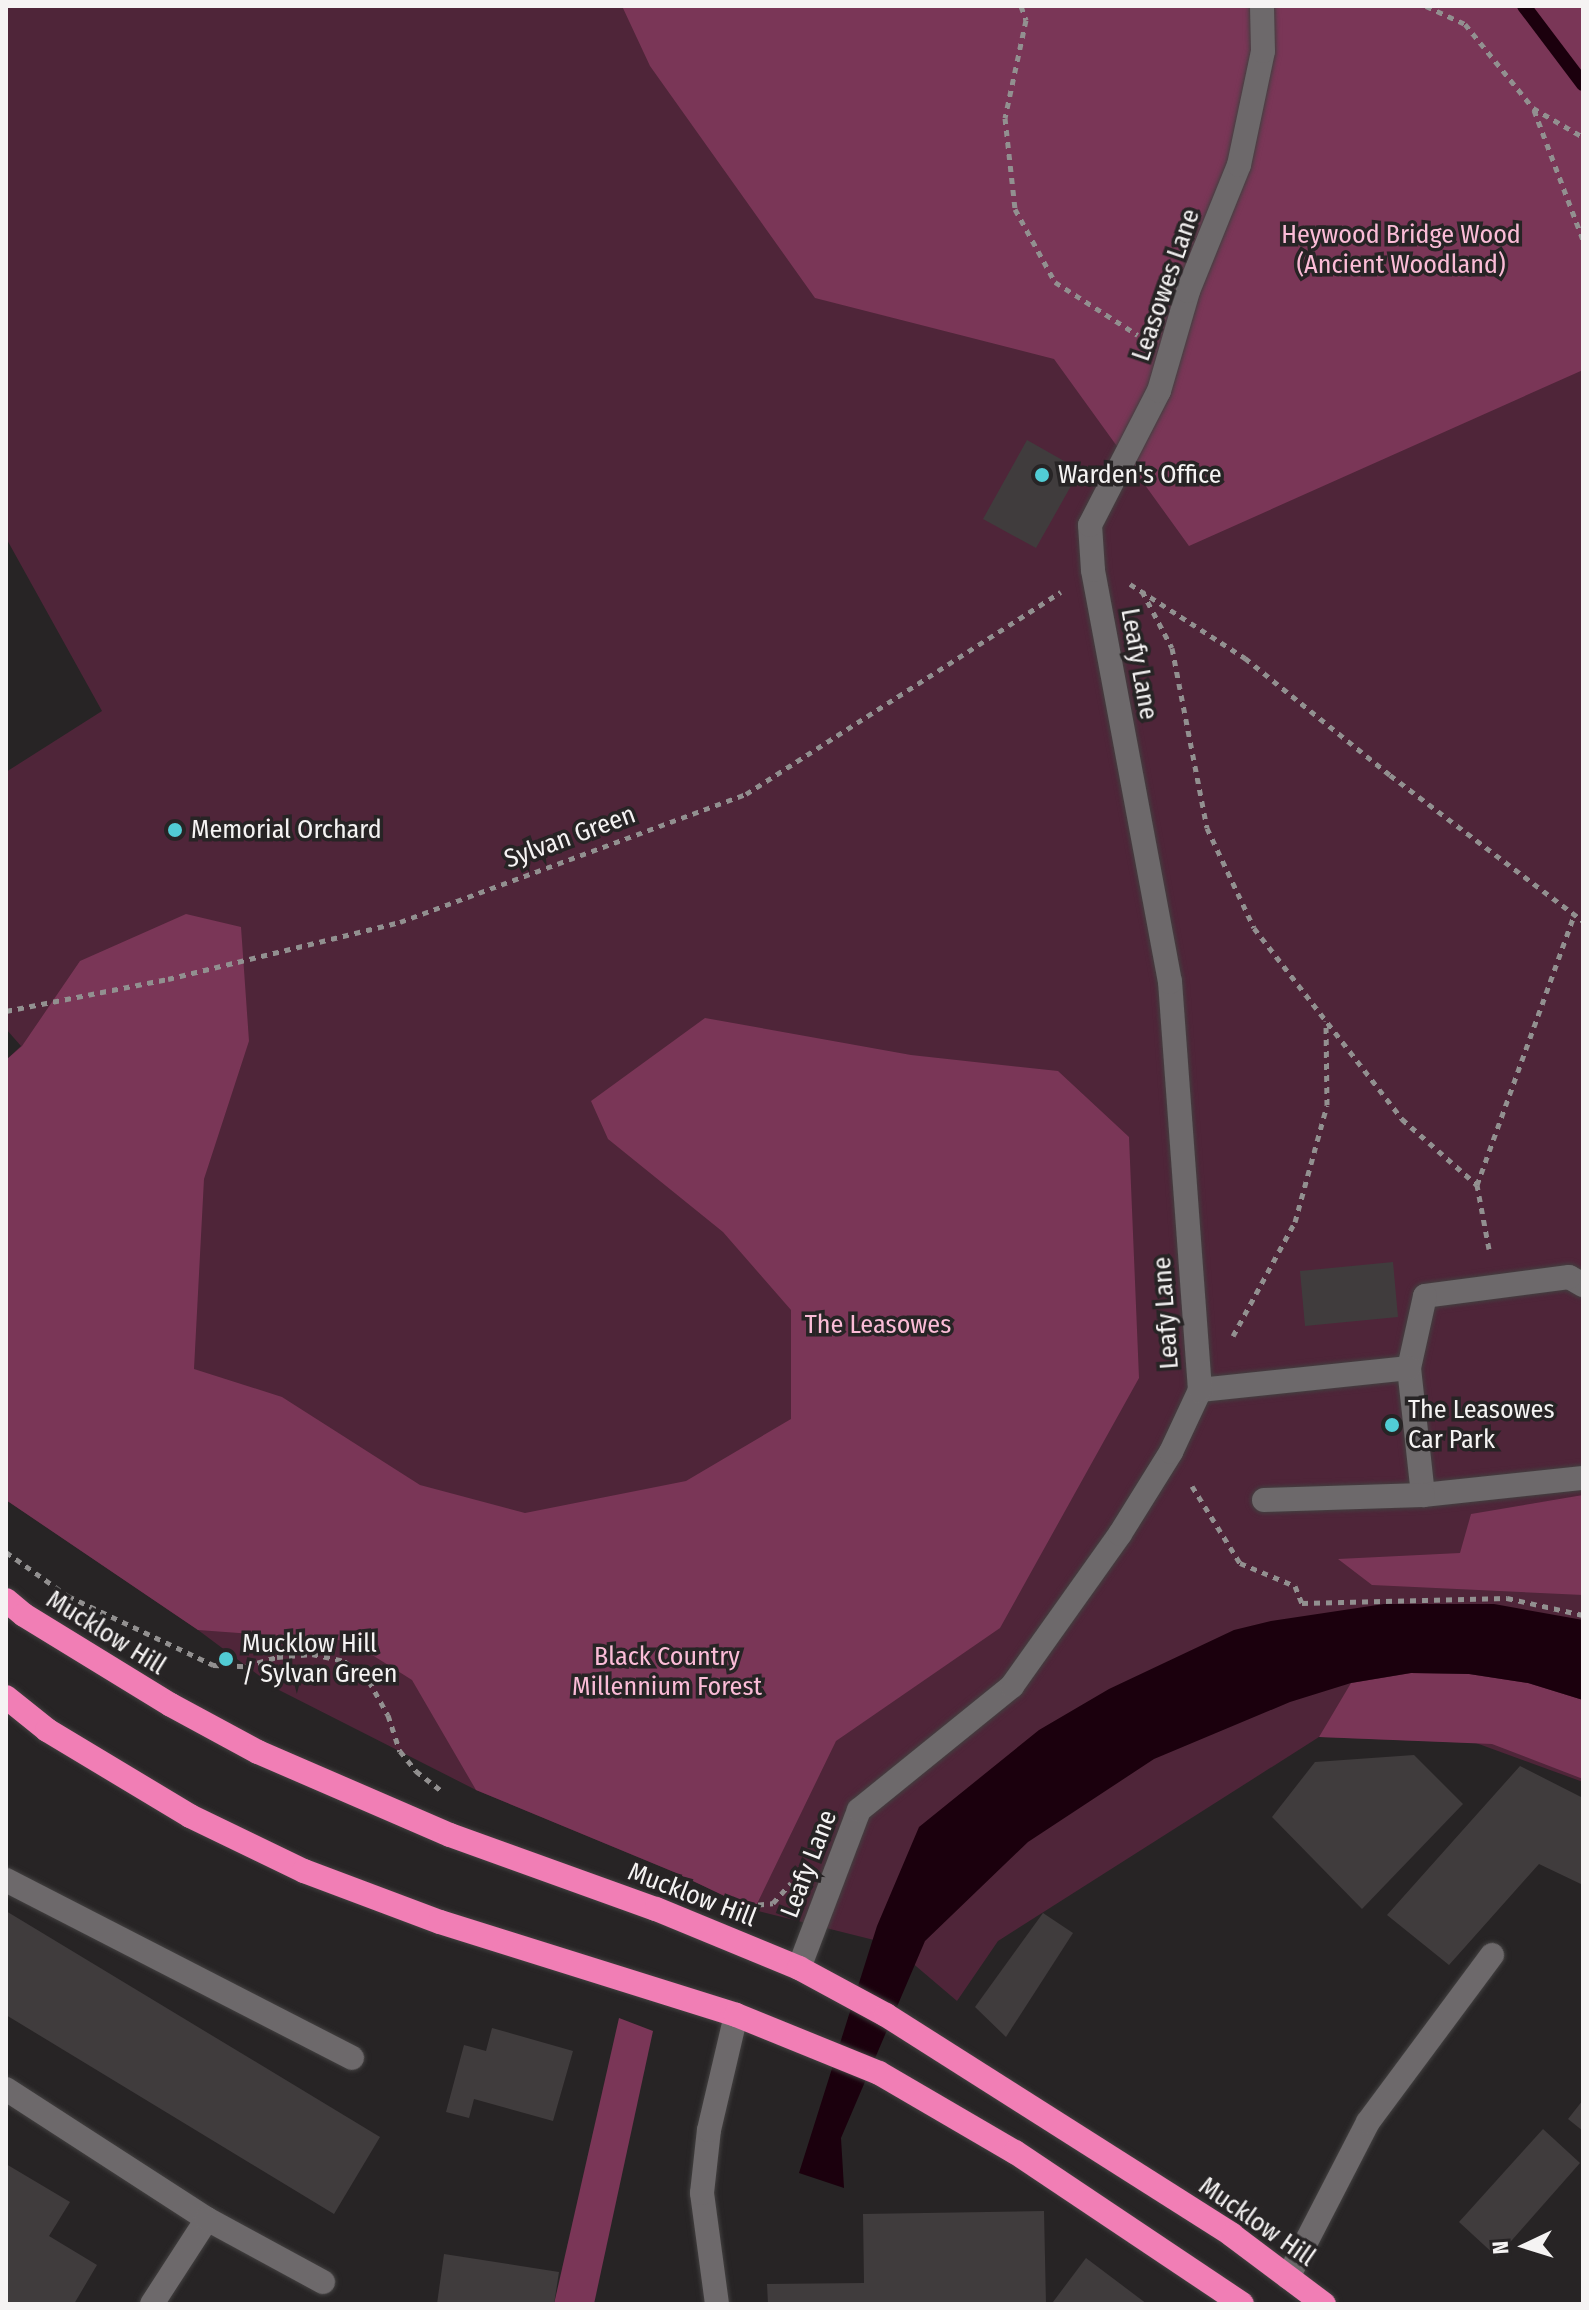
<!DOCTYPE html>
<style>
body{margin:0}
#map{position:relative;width:1589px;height:2310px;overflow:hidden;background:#272425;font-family:"Fira Sans Condensed",sans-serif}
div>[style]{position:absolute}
.green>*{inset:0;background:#4f2539}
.forest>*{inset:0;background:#7a3657}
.water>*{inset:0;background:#1b000d}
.stream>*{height:14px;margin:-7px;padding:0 7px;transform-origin:7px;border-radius:7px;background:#1b000d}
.building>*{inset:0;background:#403c3d}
.path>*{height:5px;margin-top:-2.5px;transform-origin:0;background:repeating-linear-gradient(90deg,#929090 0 6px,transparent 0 12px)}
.roads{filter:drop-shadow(0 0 2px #424040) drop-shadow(0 0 2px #424040)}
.minor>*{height:24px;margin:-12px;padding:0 12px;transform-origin:12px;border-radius:12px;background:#6d696b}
.highway>*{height:24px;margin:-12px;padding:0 12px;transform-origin:12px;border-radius:12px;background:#f17eb5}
.dots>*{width:22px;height:22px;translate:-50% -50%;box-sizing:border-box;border:4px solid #272425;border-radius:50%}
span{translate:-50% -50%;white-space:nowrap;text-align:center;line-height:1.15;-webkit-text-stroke:7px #272425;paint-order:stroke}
.park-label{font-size:26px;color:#fbbcd7}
.street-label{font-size:26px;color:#f5f3f3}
.poi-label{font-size:26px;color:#f5f3f3}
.left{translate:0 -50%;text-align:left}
.frame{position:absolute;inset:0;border:8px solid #f5f3f3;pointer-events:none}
.north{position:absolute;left:1485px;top:2206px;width:80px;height:80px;-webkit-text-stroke:6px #272425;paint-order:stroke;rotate:266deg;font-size:22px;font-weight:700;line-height:32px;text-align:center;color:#f5f3f3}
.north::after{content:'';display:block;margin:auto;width:28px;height:36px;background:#f5f3f3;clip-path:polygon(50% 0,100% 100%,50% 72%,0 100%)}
</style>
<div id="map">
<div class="green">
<i style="clip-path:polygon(6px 6px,1583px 6px,1583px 1782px,1476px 1743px,1319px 1737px,998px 1941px,957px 2001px,890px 1944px,754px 1910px,674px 1872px,476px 1790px,277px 1689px,198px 1630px,6px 1500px,6px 1060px,21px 1046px,6px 1029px,6px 772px,102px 711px,6px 538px)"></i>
</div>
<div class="forest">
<i style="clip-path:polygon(622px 6px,1583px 6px,1583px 370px,1189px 546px,1054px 359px,815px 298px,650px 66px)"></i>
<i style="clip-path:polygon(186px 914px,241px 927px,249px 1041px,204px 1179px,194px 1369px,282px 1397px,420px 1485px,525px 1513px,686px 1481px,791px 1419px,791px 1310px,723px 1232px,608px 1139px,591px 1101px,705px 1018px,911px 1055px,1058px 1071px,1129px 1137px,1139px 1378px,1000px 1628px,836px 1741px,754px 1910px,674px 1872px,476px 1790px,412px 1680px,350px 1641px,198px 1630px,6px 1500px,6px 1060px,22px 1046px,80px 961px)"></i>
<i style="clip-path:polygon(1583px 1495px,1583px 1595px,1372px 1585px,1338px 1559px,1460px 1553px,1471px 1514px)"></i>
<i style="clip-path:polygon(1411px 1673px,1469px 1674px,1528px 1683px,1583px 1700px,1583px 1779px,1492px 1744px,1319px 1737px,1351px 1683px)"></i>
<i style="clip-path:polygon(619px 2018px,653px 2031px,594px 2304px,554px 2304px)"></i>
</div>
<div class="water">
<i style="clip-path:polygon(1384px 1604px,1494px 1604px,1583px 1620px,1583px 1700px,1528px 1683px,1469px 1674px,1411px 1673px,1351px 1683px,1290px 1702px,1154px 1759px,1028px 1842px,925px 1941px,841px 2138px,844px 2188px,799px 2173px,877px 1926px,919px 1827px,1039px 1730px,1109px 1689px,1234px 1630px,1271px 1621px)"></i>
</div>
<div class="stream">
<i style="left:1524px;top:6px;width:98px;rotate:52.9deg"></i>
</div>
<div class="building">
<i style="clip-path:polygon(1027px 440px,1080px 470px,1036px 548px,983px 519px)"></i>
<i style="clip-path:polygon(1393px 1262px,1398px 1317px,1305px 1326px,1300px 1271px)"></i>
<i style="clip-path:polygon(1414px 1755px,1463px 1804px,1362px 1909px,1272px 1817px,1315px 1762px)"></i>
<i style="clip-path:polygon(1520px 1766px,1583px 1798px,1583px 1885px,1539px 1864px,1449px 1965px,1387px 1915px)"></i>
<i style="clip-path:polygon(6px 1911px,380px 2137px,334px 2214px,6px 2015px)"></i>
<i style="clip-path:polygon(1043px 1913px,1073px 1933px,1006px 2037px,975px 2007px)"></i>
<i style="clip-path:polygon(492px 2028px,573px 2051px,553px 2121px,474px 2099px,469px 2118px,446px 2112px,464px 2045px,486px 2051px)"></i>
<i style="clip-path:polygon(1583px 2100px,1583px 2131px,1568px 2119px)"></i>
<i style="clip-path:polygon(1543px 2129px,1580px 2163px,1497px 2257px,1459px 2222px)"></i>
<i style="clip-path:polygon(6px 2164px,70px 2202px,49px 2236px,97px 2265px,74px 2304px,6px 2304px)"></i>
<i style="clip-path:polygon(1044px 2211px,1046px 2304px,768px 2304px,767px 2284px,864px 2283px,863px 2214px)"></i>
<i style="clip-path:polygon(444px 2254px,559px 2272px,554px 2304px,437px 2304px)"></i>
<i style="clip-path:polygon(1086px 2258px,1147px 2304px,1053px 2302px)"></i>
</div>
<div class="path">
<i style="left:1021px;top:6px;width:15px;rotate:70deg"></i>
<i style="left:1026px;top:20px;width:100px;rotate:102.1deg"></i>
<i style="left:1005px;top:118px;width:92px;rotate:83.7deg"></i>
<i style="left:1015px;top:209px;width:83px;rotate:61.3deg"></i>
<i style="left:1055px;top:282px;width:98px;rotate:32.6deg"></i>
<i style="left:1426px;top:6px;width:43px;rotate:24.8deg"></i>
<i style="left:1465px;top:24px;width:108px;rotate:51deg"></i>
<i style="left:1533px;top:108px;width:58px;rotate:30.1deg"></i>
<i style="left:1534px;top:110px;width:139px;rotate:69.3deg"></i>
<i style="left:1130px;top:584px;width:137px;rotate:32.8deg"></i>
<i style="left:1245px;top:658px;width:186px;rotate:38.9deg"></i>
<i style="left:1390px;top:775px;width:242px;rotate:37.1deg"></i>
<i style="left:1142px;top:591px;width:64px;rotate:62.2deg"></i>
<i style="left:1172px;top:648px;width:183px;rotate:79deg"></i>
<i style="left:1207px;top:828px;width:110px;rotate:64.8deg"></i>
<i style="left:1254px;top:928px;width:242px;rotate:52.2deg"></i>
<i style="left:1402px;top:1119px;width:100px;rotate:41.3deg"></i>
<i style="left:6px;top:1011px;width:165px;rotate:-11.2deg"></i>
<i style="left:168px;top:979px;width:239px;rotate:-13.8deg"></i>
<i style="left:400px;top:922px;width:369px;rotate:-20.3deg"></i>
<i style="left:746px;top:794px;width:374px;rotate:-32.7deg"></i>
<i style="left:1489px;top:1249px;width:65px;rotate:-100.6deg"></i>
<i style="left:1477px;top:1185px;width:287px;rotate:-70.2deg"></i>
<i style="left:1233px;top:1336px;width:130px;rotate:-61.5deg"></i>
<i style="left:1295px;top:1222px;width:121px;rotate:-74.7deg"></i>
<i style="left:1327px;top:1105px;width:84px;rotate:-90.7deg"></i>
<i style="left:1192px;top:1486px;width:91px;rotate:58.1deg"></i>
<i style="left:1240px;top:1563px;width:60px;rotate:22.7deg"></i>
<i style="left:1295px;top:1586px;width:18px;rotate:68deg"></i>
<i style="left:1302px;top:1603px;width:205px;rotate:-1.4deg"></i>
<i style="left:1507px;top:1598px;width:78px;rotate:12.6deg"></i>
<i style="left:6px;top:1552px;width:76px;rotate:35.4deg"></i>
<i style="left:68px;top:1596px;width:161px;rotate:25.4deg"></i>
<i style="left:213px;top:1665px;width:33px;rotate:2deg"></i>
<i style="left:246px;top:1666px;width:32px;rotate:-16deg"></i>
<i style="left:277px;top:1657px;width:35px;rotate:-5deg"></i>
<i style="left:312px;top:1654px;width:33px;rotate:12deg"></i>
<i style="left:344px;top:1661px;width:32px;rotate:39deg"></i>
<i style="left:369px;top:1681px;width:39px;rotate:61deg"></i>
<i style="left:388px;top:1715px;width:38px;rotate:72deg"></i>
<i style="left:400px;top:1751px;width:26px;rotate:51deg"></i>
<i style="left:416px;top:1771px;width:31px;rotate:38deg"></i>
<i style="left:746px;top:1906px;width:27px;rotate:-6deg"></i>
<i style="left:773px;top:1903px;width:27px;rotate:-48deg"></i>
</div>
<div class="roads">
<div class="minor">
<i style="left:1583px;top:1285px;width:16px;rotate:-150deg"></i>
<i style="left:1569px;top:1277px;width:145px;rotate:172.5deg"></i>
<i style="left:1425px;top:1296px;width:74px;rotate:102.5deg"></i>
<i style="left:1409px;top:1368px;width:128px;rotate:83.7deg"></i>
<i style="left:1423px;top:1495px;width:161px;rotate:-6.1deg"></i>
<i style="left:1200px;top:1390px;width:210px;rotate:-6deg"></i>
<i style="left:1264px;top:1500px;width:159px;rotate:-1.8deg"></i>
<i style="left:6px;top:1880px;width:389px;rotate:27.2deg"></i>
<i style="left:799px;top:1968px;width:169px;rotate:-69.2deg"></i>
<i style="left:859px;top:1810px;width:197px;rotate:-39deg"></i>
<i style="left:1012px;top:1686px;width:186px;rotate:-54.6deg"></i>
<i style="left:1120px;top:1534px;width:97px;rotate:-58.1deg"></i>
<i style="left:1171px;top:1452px;width:68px;rotate:-64.9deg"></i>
<i style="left:1200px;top:1390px;width:409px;rotate:-94.2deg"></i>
<i style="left:1170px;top:982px;width:419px;rotate:-100.6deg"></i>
<i style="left:1093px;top:570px;width:45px;rotate:-93.8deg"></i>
<i style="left:1090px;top:525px;width:151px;rotate:-62.8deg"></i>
<i style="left:1159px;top:391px;width:104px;rotate:-73.8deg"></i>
<i style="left:1188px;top:291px;width:136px;rotate:-68deg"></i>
<i style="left:1239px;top:165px;width:116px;rotate:-78.1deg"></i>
<i style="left:1263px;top:51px;width:45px;rotate:-91.3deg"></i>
<i style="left:6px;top:2089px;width:239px;rotate:32.9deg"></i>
<i style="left:207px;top:2219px;width:101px;rotate:122.9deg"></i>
<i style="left:207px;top:2219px;width:132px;rotate:28.5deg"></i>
<i style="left:1288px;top:2277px;width:174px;rotate:-62.7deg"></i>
<i style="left:1368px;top:2122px;width:208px;rotate:-53.4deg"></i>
<i style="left:717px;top:2304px;width:112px;rotate:-97.7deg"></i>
<i style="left:702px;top:2193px;width:63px;rotate:-83.7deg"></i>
<i style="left:709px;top:2130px;width:118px;rotate:-76.8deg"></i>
</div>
<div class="highway">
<i style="left:6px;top:1600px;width:23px;rotate:40deg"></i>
<i style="left:24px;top:1615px;width:172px;rotate:31.5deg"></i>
<i style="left:171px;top:1705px;width:99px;rotate:28.4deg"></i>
<i style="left:258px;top:1752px;width:209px;rotate:23.4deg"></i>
<i style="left:450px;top:1835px;width:219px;rotate:19.8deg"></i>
<i style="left:656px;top:1909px;width:155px;rotate:22.4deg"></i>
<i style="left:799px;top:1968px;width:99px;rotate:28.4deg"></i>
<i style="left:886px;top:2015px;width:410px;rotate:32.4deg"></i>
<i style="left:1232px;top:2235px;width:115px;rotate:36.9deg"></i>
<i style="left:6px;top:1697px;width:53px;rotate:38.8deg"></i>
<i style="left:47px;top:1730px;width:167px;rotate:31deg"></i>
<i style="left:190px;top:1816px;width:127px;rotate:25.8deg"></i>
<i style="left:304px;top:1871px;width:145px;rotate:20.6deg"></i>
<i style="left:440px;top:1922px;width:310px;rotate:17.4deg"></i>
<i style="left:736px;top:2015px;width:154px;rotate:22.1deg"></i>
<i style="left:879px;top:2073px;width:157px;rotate:30.2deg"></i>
<i style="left:1015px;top:2152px;width:273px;rotate:33.8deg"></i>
</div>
</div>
<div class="dots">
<i style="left:1042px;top:475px;background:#51ccd4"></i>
<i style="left:175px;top:830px;background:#51ccd4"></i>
<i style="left:1392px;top:1425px;background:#51ccd4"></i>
<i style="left:226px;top:1659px;background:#51ccd4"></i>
</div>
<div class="park-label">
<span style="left:1401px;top:250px">Heywood Bridge Wood<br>(Ancient Woodland)</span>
<span style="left:878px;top:1325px">The Leasowes</span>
<span style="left:667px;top:1672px">Black Country<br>Millennium Forest</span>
</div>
<div class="street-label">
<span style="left:1166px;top:285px;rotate:-71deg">Leasowes Lane</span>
<span style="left:1139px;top:664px;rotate:80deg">Leafy Lane</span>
<span style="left:570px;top:837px;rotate:-20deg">Sylvan Green</span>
<span style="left:1166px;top:1313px;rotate:-94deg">Leafy Lane</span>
<span style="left:106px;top:1633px;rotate:32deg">Mucklow Hill</span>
<span style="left:809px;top:1864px;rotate:-69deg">Leafy Lane</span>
<span style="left:692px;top:1895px;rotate:21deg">Mucklow Hill</span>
<span style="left:1257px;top:2222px;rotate:35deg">Mucklow Hill</span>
</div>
<div class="poi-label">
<span class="left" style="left:1058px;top:475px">Warden's Office</span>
<span class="left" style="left:191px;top:830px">Memorial Orchard</span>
<span class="left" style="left:1408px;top:1425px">The Leasowes<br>Car Park</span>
<span class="left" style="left:242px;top:1659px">Mucklow Hill<br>/ Sylvan Green</span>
</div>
<div class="frame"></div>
<div class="north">N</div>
</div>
